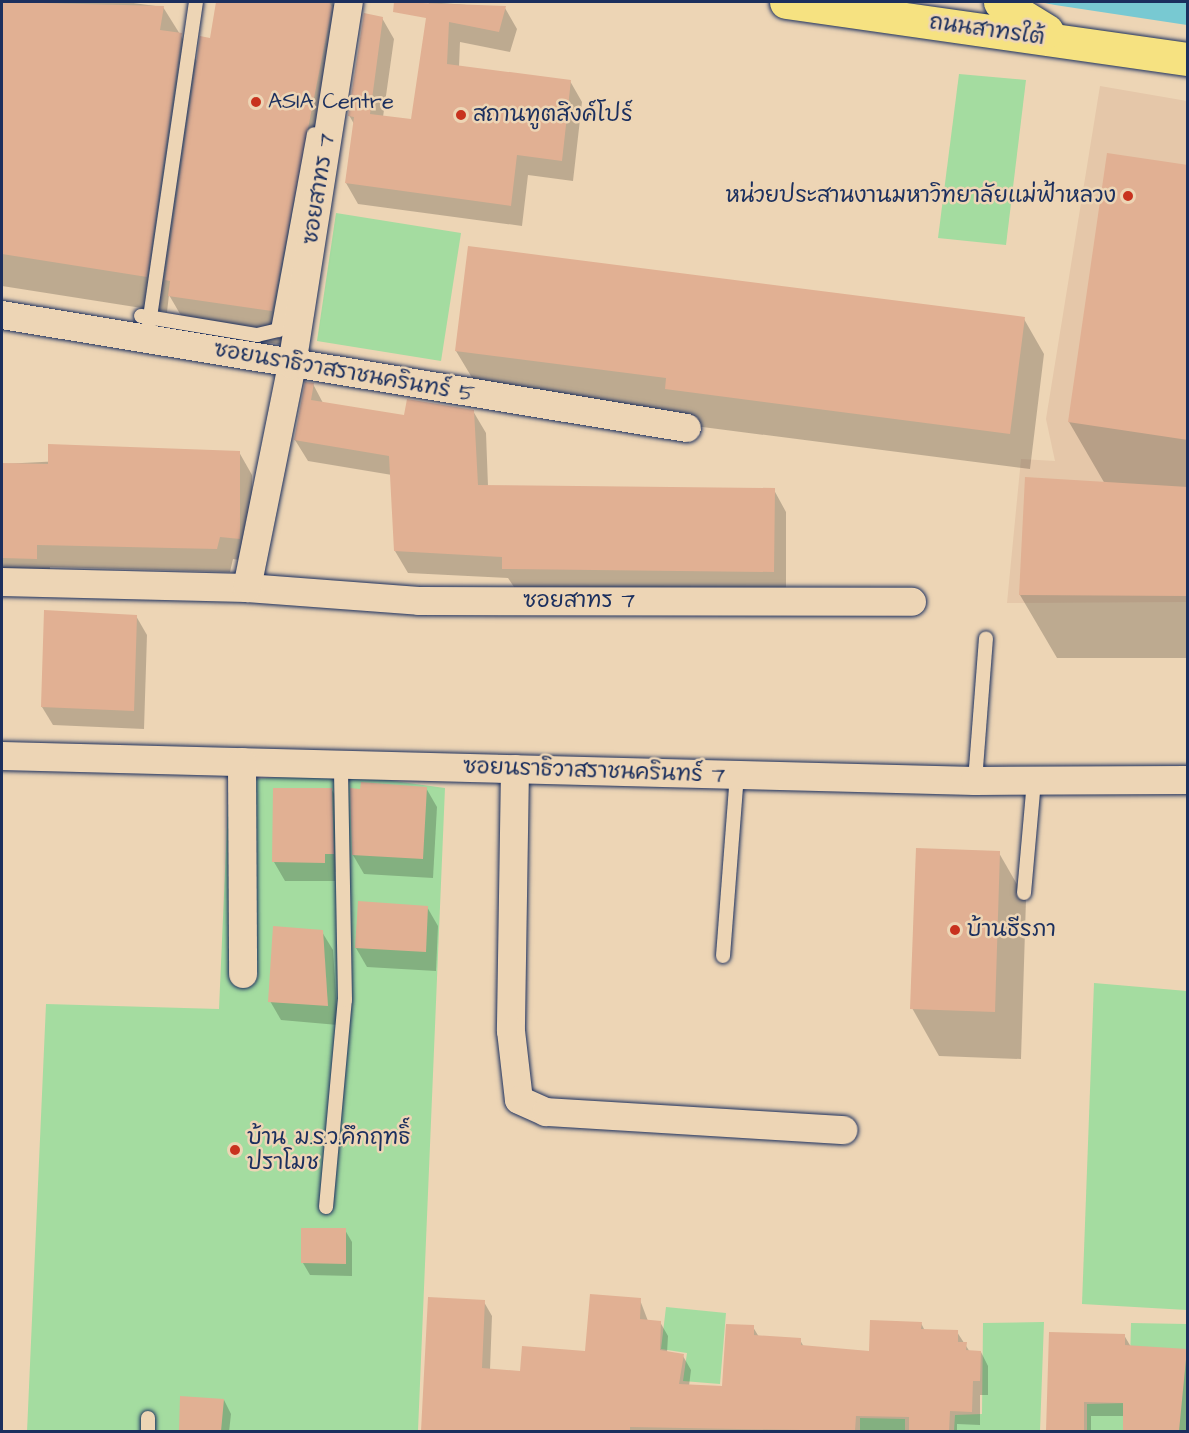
<!DOCTYPE html>
<meta charset="utf-8">
<style>
body{margin:0}
#map{position:relative;width:1189px;height:1433px;overflow:hidden;background:#edd5b5;font-family:"Architects Daughter","Playpen Sans Thai",sans-serif}
div>[style]{position:absolute}
.built>*{inset:0;background:#e5c7a9}
.green>*{inset:0;background:#a4dca0}
.water>*{inset:0;background:#78c9d2}
.shadow>*{inset:0;background:#0003}
.building>*{inset:0;background:#e1b093}
.roads{filter:drop-shadow(0 0 2px #1b2f5e) drop-shadow(0 0 2px #1b2f5e)}
.service>*{height:14px;margin:-7px;padding:0 7px;transform-origin:7px;border-radius:7px;background:#edd5b5}
.minor>*{height:28px;margin:-14px;padding:0 14px;transform-origin:14px;border-radius:14px;background:#edd5b5}
.primary>*{height:33px;margin:-16.5px;padding:0 16.5px;transform-origin:16.5px;border-radius:16.5px;background:#f6e281}
.dots>*{width:16px;height:16px;translate:-50% -50%;box-sizing:border-box;border:3px solid #edd5b5;border-radius:50%}
span{translate:-50% -50%;white-space:nowrap;text-align:center;line-height:1.15;-webkit-text-stroke:5px #edd5b5;paint-order:stroke}
.street-label{font-size:22px;color:#1b2f5e}
.poi-label{font-size:22px;color:#1b2f5e}
.left{translate:0 -50%;text-align:left}
.right{translate:-100% -50%;text-align:right}
.frame{position:absolute;inset:0;border:3px solid #1b2f5e;pointer-events:none}
</style>
<div id="map">
<div class="built">
<i style="clip-path:polygon(1100px 86px,1187px 101px,1187px 602px,1007px 603px,1021px 459px,1055px 461px,1046px 419px)"></i>
</div>
<div class="green">
<i style="clip-path:polygon(959px 74px,1026px 80px,1006px 245px,938px 238px)"></i>
<i style="clip-path:polygon(336px 213px,461px 233px,441px 361px,317px 341px)"></i>
<i style="clip-path:polygon(342px 774px,445px 788px,418px 1431px,27px 1432px,46px 1004px,219px 1009px,229px 780px)"></i>
<i style="clip-path:polygon(1094px 983px,1187px 991px,1187px 1310px,1082px 1304px)"></i>
<i style="clip-path:polygon(666px 1307px,726px 1313px,720px 1384px,683px 1381px,687px 1353px,661px 1349px)"></i>
<i style="clip-path:polygon(1044px 1322px,1040px 1431px,954px 1431px,955px 1415px,982px 1414px,983px 1323px)"></i>
<i style="clip-path:polygon(1131px 1323px,1187px 1324px,1187px 1431px,1087px 1431px,1087px 1404px,1129px 1403px)"></i>
<i style="clip-path:polygon(860px 1418px,905px 1419px,905px 1431px,860px 1431px)"></i>
</div>
<div class="water">
<i style="clip-path:polygon(1039px 2px,1187px 2px,1187px 25px,1055px 5px)"></i>
</div>
<div class="shadow">
<i style="clip-path:polygon(2px 2px,126px 2px,163px 7px,198px 63px,211px 39px,218px 2px,332px 2px,350px 32px,292px 346px,190px 331px,169px 295px,167px 312px,2px 286px)"></i>
<i style="clip-path:polygon(429px 2px,505px 8px,517px 29px,510px 52px,460px 42px,459px 67px,570px 81px,582px 102px,573px 181px,528px 175px,522px 226px,358px 204px,346px 183px,354px 124px,349px 115px,382px 18px,394px 39px,383px 117px,412px 120px)"></i>
<i style="clip-path:polygon(1188px 166px,1188px 658px,1057px 658px,1020px 595px,1105px 484px,1069px 422px)"></i>
<i style="clip-path:polygon(1024px 319px,1044px 354px,1030px 469px,687px 425px,679px 412px,477px 386px,456px 351px)"></i>
<i style="clip-path:polygon(313px 384px,323px 403px,405px 417px,473px 411px,486px 433px,488px 486px,774px 490px,786px 512px,786px 594px,516px 590px,508px 578px,408px 573px,395px 551px,392px 475px,308px 461px,295px 440px)"></i>
<i style="clip-path:polygon(239px 452px,252px 475px,252px 562px,233px 559px,230px 572px,50px 567px,50px 582px,2px 580px,2px 464px)"></i>
<i style="clip-path:polygon(136px 616px,147px 635px,144px 729px,53px 725px,42px 707px)"></i>
<i style="clip-path:polygon(426px 788px,437px 807px,433px 878px,364px 874px,353px 855px)"></i>
<i style="clip-path:polygon(274px 789px,332px 790px,342px 809px,344px 873px,335px 872px,335px 881px,285px 881px,274px 862px)"></i>
<i style="clip-path:polygon(999px 853px,1026px 900px,1021px 1059px,939px 1056px,912px 1008px)"></i>
<i style="clip-path:polygon(427px 907px,438px 926px,436px 971px,367px 967px,356px 948px)"></i>
<i style="clip-path:polygon(322px 932px,333px 950px,338px 1025px,281px 1020px,270px 1001px)"></i>
<i style="clip-path:polygon(345px 1230px,352px 1242px,352px 1276px,310px 1275px,303px 1263px)"></i>
<i style="clip-path:polygon(430px 1299px,484px 1302px,492px 1316px,490px 1370px,522px 1373px,587px 1353px,640px 1300px,648px 1321px,660px 1322px,668px 1336px,667px 1353px,683px 1356px,691px 1370px,689px 1386px,724px 1388px,753px 1327px,759px 1337px,800px 1340px,804px 1347px,871px 1353px,921px 1323px,925px 1331px,957px 1332px,970px 1352px,981px 1352px,988px 1366px,988px 1395px,980px 1395px,980px 1425px,957px 1424px,957px 1432px,423px 1432px)"></i>
<i style="clip-path:polygon(1050px 1334px,1124px 1335px,1131px 1347px,1186px 1351px,1188px 1432px,1125px 1432px,1125px 1416px,1091px 1416px,1091px 1432px,1048px 1432px)"></i>
<i style="clip-path:polygon(182px 1398px,224px 1400px,231px 1414px,229px 1432px,180px 1432px)"></i>
</div>
<div class="building">
<i style="clip-path:polygon(2px 2px,164px 6px,160px 30px,182px 33px,147px 277px,2px 254px)"></i>
<i style="clip-path:polygon(216px 2px,329px 2px,332px 7px,272px 311px,168px 296px,170px 281px,165px 280px,200px 36px,210px 38px)"></i>
<i style="clip-path:polygon(394px 2px,506px 6px,499px 32px,449px 22px,447px 64px,571px 80px,562px 161px,517px 155px,511px 206px,345px 183px,354px 117px,348px 116px,364px 13px,383px 17px,370px 114px,411px 119px,426px 18px,393px 12px)"></i>
<i style="clip-path:polygon(1107px 153px,1188px 165px,1188px 440px,1068px 422px)"></i>
<i style="clip-path:polygon(468px 246px,1025px 317px,1010px 434px,665px 389px,666px 378px,455px 351px)"></i>
<i style="clip-path:polygon(305px 382px,314px 383px,311px 400px,404px 415px,407px 399px,474px 410px,478px 485px,775px 488px,774px 572px,502px 569px,502px 557px,394px 551px,389px 456px,294px 440px)"></i>
<i style="clip-path:polygon(48px 444px,240px 451px,240px 539px,220px 537px,217px 549px,37px 545px,37px 559px,2px 558px,2px 463px,48px 464px)"></i>
<i style="clip-path:polygon(1025px 477px,1188px 487px,1188px 596px,1019px 595px)"></i>
<i style="clip-path:polygon(44px 610px,137px 615px,134px 711px,41px 707px)"></i>
<i style="clip-path:polygon(361px 782px,427px 787px,423px 859px,352px 855px,350px 788px,360px 789px)"></i>
<i style="clip-path:polygon(273px 788px,332px 788px,334px 854px,325px 854px,325px 863px,272px 862px)"></i>
<i style="clip-path:polygon(916px 848px,1000px 851px,995px 1012px,910px 1009px)"></i>
<i style="clip-path:polygon(358px 901px,428px 906px,426px 952px,355px 948px)"></i>
<i style="clip-path:polygon(273px 926px,323px 930px,328px 1006px,268px 1002px)"></i>
<i style="clip-path:polygon(301px 1228px,346px 1228px,346px 1264px,301px 1263px)"></i>
<i style="clip-path:polygon(590px 1294px,641px 1298px,640px 1319px,661px 1321px,660px 1350px,684px 1354px,679px 1384px,722px 1386px,726px 1324px,754px 1325px,754px 1335px,801px 1338px,801px 1345px,869px 1351px,870px 1320px,922px 1322px,921px 1329px,958px 1330px,958px 1342px,967px 1342px,966px 1350px,981px 1351px,980px 1381px,973px 1381px,972px 1412px,950px 1411px,949px 1431px,909px 1431px,909px 1417px,856px 1416px,855px 1431px,630px 1427px,630px 1431px,421px 1431px,428px 1297px,485px 1300px,482px 1368px,520px 1371px,522px 1346px,585px 1351px)"></i>
<i style="clip-path:polygon(1049px 1332px,1125px 1334px,1125px 1345px,1187px 1349px,1179px 1431px,1123px 1431px,1123px 1403px,1084px 1402px,1084px 1431px,1046px 1431px)"></i>
<i style="clip-path:polygon(180px 1396px,224px 1399px,221px 1431px,179px 1431px)"></i>
</div>
<div class="roads">
<div class="service">
<i style="left:141px;top:316px;width:118px;rotate:9.3deg"></i>
<i style="left:257px;top:335px;width:22px;rotate:-13deg"></i>
<i style="left:278px;top:330px;width:199px;rotate:-79.6deg"></i>
<i style="left:149px;top:324px;width:325px;rotate:-81.7deg"></i>
<i style="left:975px;top:781px;width:143px;rotate:-85.6deg"></i>
<i style="left:1024px;top:893px;width:112px;rotate:-84.9deg"></i>
<i style="left:723px;top:956px;width:182px;rotate:-85.6deg"></i>
<i style="left:326px;top:1207px;width:208px;rotate:-84.8deg"></i>
<i style="left:345px;top:1000px;width:235px;rotate:-91deg"></i>
<i style="left:148px;top:1418px;width:14px;rotate:90deg"></i>
</div>
<div class="minor">
<i style="left:2px;top:315px;width:694px;rotate:9.37deg"></i>
<i style="left:2px;top:582px;width:245px;rotate:1.4deg"></i>
<i style="left:247px;top:588px;width:172px;rotate:4.3deg"></i>
<i style="left:419px;top:601px;width:493px;rotate:0.1deg"></i>
<i style="left:247px;top:588px;width:227px;rotate:-78.6deg"></i>
<i style="left:292px;top:365px;width:367px;rotate:-81.1deg"></i>
<i style="left:2px;top:756px;width:973px;rotate:1.47deg"></i>
<i style="left:975px;top:781px;width:213px;rotate:-0.3deg"></i>
<i style="left:242px;top:762px;width:212px;rotate:89.7deg"></i>
<i style="left:515px;top:769px;width:262px;rotate:90.9deg"></i>
<i style="left:511px;top:1031px;width:69px;rotate:83.4deg"></i>
<i style="left:519px;top:1100px;width:30px;rotate:24deg"></i>
<i style="left:546px;top:1112px;width:298px;rotate:3.5deg"></i>
</div>
<div class="primary">
<i style="left:786px;top:2px;width:406px;rotate:8.1deg"></i>
<i style="left:1000px;top:2px;width:55px;rotate:31.7deg"></i>
</div>
</div>
<div class="dots">
<i style="left:256px;top:102px;background:#c8321e"></i>
<i style="left:461px;top:115px;background:#c8321e"></i>
<i style="left:1128px;top:196px;background:#c8321e"></i>
<i style="left:955px;top:930px;background:#c8321e"></i>
<i style="left:235px;top:1150px;background:#c8321e"></i>
</div>
<div class="street-label">
<span style="left:987px;top:30px;rotate:8deg">ถนนสาทรใต้</span>
<span style="left:319px;top:189px;rotate:-81deg">ซอยสาทร 7</span>
<span style="left:344px;top:372px;rotate:10deg">ซอยนราธิวาสราชนครินทร์ 5</span>
<span style="left:579px;top:601px">ซอยสาทร 7</span>
<span style="left:594px;top:771px;rotate:2deg">ซอยนราธิวาสราชนครินทร์ 7</span>
</div>
<div class="poi-label">
<span class="left" style="left:268px;top:102px">ASIA Centre</span>
<span class="left" style="left:473px;top:115px">สถานทูตสิงค์โปร์</span>
<span class="right" style="left:1116px;top:196px">หน่วยประสานงานมหาวิทยาลัยแม่ฟ้าหลวง</span>
<span class="left" style="left:967px;top:930px">บ้านธีรภา</span>
<span class="left" style="left:247px;top:1150px">บ้าน ม.ร.ว.คึกฤทธิ์<br>ปราโมช</span>
</div>
<div class="frame"></div>
</div>
